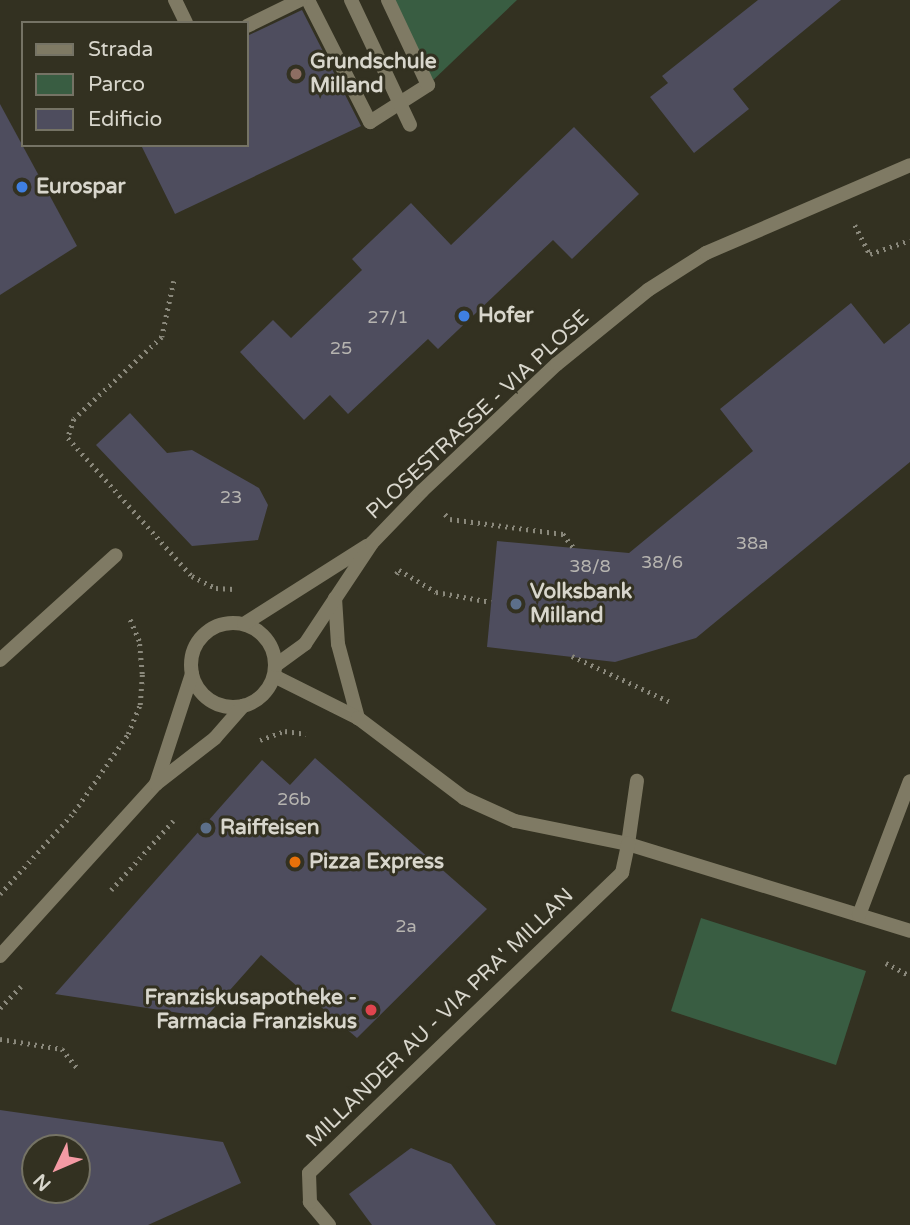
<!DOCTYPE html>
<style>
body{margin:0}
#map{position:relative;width:910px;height:1225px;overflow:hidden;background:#333121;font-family:"Varela Round",sans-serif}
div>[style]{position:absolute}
.green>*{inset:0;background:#395d42}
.building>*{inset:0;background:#4e4d5e}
.path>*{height:4.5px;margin-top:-2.25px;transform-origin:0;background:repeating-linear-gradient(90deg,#8a887b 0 2px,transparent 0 7px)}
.service>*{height:14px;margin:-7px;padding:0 7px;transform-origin:7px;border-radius:7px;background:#7f7a64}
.pedestrian>*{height:14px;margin:-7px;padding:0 7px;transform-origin:7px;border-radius:7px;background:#7f7a64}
.minor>*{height:14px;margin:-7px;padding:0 7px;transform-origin:7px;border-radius:7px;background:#7f7a64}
.tertiary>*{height:14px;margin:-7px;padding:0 7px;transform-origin:7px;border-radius:7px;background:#7f7a64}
.tertiary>.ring{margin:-7px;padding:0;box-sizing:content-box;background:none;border:14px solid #7f7a64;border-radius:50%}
.dots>*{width:19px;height:19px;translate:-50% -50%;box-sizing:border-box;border:4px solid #333121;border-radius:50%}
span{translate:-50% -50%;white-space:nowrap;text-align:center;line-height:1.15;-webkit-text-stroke:6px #333121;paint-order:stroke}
.number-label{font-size:18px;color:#b6b4b0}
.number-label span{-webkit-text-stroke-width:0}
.poi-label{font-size:21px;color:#d8d6cc;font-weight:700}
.left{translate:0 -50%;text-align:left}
.right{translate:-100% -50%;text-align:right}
.street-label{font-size:21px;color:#d8d6cc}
.legend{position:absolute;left:21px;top:21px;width:228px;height:126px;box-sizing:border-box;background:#333121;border:2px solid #757365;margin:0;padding:9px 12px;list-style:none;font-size:21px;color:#d8d6cc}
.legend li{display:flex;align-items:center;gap:14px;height:35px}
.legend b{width:35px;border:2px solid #757365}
.north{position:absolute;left:21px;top:1134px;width:70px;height:70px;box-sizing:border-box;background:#333121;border:2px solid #757365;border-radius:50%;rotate:226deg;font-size:19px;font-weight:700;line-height:28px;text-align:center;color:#d8d6cc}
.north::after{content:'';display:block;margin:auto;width:24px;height:32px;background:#f49aa4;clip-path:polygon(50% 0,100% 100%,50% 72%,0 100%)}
</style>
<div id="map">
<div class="green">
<i style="clip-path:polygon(388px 0,517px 0,428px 85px)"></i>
<i style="clip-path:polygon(701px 918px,866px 971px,836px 1065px,671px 1011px)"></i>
</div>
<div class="building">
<i style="clip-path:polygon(758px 0,841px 0,733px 89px,749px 109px,694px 153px,650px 97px,668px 83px,662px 76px)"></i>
<i style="clip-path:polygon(302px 10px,361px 126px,175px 214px,141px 145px,247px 145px,247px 36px)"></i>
<i style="clip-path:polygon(0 104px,77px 246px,0 295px)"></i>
<i style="clip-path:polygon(574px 127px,639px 194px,572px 259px,553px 240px,438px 349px,428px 339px,348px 414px,330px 395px,304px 420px,240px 352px,273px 320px,291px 338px,362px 270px,352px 259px,411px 203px,451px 245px)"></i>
<i style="clip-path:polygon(851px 303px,884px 344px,910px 323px,910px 462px,696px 638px,615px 662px,487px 647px,497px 541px,629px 553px,753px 451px,720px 409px)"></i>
<i style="clip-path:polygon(130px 413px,167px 453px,192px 450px,259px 488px,268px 505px,258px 540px,192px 546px,96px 445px)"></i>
<i style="clip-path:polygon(315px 758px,487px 909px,357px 1038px,261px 955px,206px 1017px,55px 994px,262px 760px,290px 785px)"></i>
<i style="clip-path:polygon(evenodd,0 1110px,223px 1142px,241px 1183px,148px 1225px,0 1225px,0 1110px,35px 1148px,77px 1148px,77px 1190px,35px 1190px,35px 1148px)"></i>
<i style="clip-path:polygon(411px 1148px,451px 1164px,496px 1225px,372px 1225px,349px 1194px)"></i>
</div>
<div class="path">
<i style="left:855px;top:225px;width:33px;rotate:63deg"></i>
<i style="left:870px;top:254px;width:42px;rotate:-19.3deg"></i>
<i style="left:174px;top:281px;width:57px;rotate:102.1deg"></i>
<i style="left:162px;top:337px;width:120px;rotate:137deg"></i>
<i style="left:74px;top:419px;width:20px;rotate:108deg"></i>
<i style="left:68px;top:438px;width:186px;rotate:48.1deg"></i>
<i style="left:192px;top:576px;width:27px;rotate:27deg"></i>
<i style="left:216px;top:588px;width:18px;rotate:3deg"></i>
<i style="left:445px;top:514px;width:7px;rotate:45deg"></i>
<i style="left:450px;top:519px;width:114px;rotate:7.6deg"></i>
<i style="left:563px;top:534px;width:18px;rotate:52deg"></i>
<i style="left:396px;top:574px;width:5px;rotate:-53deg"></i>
<i style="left:399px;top:570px;width:43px;rotate:30.7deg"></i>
<i style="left:436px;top:592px;width:56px;rotate:10.3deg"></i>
<i style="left:572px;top:656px;width:108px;rotate:25.1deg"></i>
<i style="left:260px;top:740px;width:27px;rotate:-20deg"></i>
<i style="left:285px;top:731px;width:21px;rotate:8deg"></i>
<i style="left:111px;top:890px;width:93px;rotate:-48.1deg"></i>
<i style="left:0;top:894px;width:110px;rotate:-47.9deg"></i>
<i style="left:74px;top:812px;width:95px;rotate:-55.3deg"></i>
<i style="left:128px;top:734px;width:31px;rotate:-68deg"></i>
<i style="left:140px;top:705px;width:31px;rotate:-86deg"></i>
<i style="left:142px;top:674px;width:33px;rotate:-95deg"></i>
<i style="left:139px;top:641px;width:25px;rotate:-113deg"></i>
<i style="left:886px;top:963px;width:27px;rotate:28deg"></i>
<i style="left:0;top:1008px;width:30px;rotate:-46deg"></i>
<i style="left:0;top:1039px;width:63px;rotate:9.2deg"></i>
<i style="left:62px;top:1049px;width:26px;rotate:51deg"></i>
</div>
<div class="service">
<i style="left:628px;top:844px;width:64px;rotate:-81.9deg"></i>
</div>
<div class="pedestrian">
<i style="left:175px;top:0;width:25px;rotate:64deg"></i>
<i style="left:308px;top:0;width:137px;rotate:63.1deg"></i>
<i style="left:370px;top:122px;width:69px;rotate:-32.5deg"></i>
<i style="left:428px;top:85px;width:94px;rotate:-115.2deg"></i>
<i style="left:351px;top:0;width:138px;rotate:64.7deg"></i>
<i style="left:247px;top:26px;width:59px;rotate:-26.1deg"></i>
</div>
<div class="minor">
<i style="left:335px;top:598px;width:46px;rotate:86.3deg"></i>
<i style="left:338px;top:644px;width:77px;rotate:74.9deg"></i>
<i style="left:0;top:660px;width:156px;rotate:-42.2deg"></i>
<i style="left:274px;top:676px;width:94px;rotate:26.6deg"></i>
<i style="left:358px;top:718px;width:133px;rotate:37deg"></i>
<i style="left:464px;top:798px;width:56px;rotate:24.3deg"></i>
<i style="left:515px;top:821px;width:115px;rotate:11.5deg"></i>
<i style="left:628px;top:844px;width:295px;rotate:17.1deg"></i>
<i style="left:859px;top:915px;width:143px;rotate:-69.2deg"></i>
<i style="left:329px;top:1225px;width:30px;rotate:-130deg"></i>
<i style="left:310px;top:1202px;width:29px;rotate:-92deg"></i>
<i style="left:309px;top:1173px;width:434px;rotate:-43.8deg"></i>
<i style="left:622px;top:873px;width:30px;rotate:-78deg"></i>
</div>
<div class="tertiary">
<i class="ring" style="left:191px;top:623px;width:70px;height:70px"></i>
<i style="left:244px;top:624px;width:146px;rotate:-32.4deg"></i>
<i style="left:276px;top:665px;width:36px;rotate:-36deg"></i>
<i style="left:305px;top:644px;width:121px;rotate:-56.4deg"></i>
<i style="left:372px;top:543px;width:72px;rotate:-46.1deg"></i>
<i style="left:422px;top:491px;width:185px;rotate:-43.3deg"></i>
<i style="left:557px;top:364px;width:117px;rotate:-39.1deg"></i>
<i style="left:648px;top:290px;width:69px;rotate:-32.5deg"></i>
<i style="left:706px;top:253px;width:222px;rotate:-23.3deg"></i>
<i style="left:156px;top:784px;width:116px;rotate:-71.9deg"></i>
<i style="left:0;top:956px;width:232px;rotate:-47.8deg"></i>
<i style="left:156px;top:784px;width:75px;rotate:-37.9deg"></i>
<i style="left:215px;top:738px;width:43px;rotate:-48.8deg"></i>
</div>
<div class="dots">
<i style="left:296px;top:74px;background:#8d6e63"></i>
<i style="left:22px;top:187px;background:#3f7fe0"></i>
<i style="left:464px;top:316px;background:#3f7fe0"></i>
<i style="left:516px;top:604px;background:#5c6f8a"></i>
<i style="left:206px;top:828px;background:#5c6f8a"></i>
<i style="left:295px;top:862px;background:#e8710a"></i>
<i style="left:371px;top:1010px;background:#e0444e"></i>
</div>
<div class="number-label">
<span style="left:388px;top:317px">27/1</span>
<span style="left:341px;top:348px">25</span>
<span style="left:231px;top:497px">23</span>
<span style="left:752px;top:543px">38a</span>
<span style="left:662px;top:562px">38/6</span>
<span style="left:590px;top:566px">38/8</span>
<span style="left:294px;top:799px">26b</span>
<span style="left:406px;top:926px">2a</span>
</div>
<div class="poi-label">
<span class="left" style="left:310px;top:74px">Grundschule<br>Milland</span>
<span class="left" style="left:36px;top:187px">Eurospar</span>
<span class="left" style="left:478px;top:316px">Hofer</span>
<span class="left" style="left:530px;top:604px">Volksbank<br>Milland</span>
<span class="left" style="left:220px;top:828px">Raiffeisen</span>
<span class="left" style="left:309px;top:862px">Pizza Express</span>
<span class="right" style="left:357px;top:1010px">Franziskusapotheke -<br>Farmacia Franziskus</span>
</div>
<div class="street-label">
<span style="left:478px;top:415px;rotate:-43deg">PLOSESTRASSE - VIA PLOSE</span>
<span style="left:440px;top:1018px;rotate:-44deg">MILLANDER AU - VIA PRA' MILLAN</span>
</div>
<ul class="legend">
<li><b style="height:9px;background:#7f7a64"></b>Strada</li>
<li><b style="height:19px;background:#395d42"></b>Parco</li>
<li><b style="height:19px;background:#4e4d5e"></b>Edificio</li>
</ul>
<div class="north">N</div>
</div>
